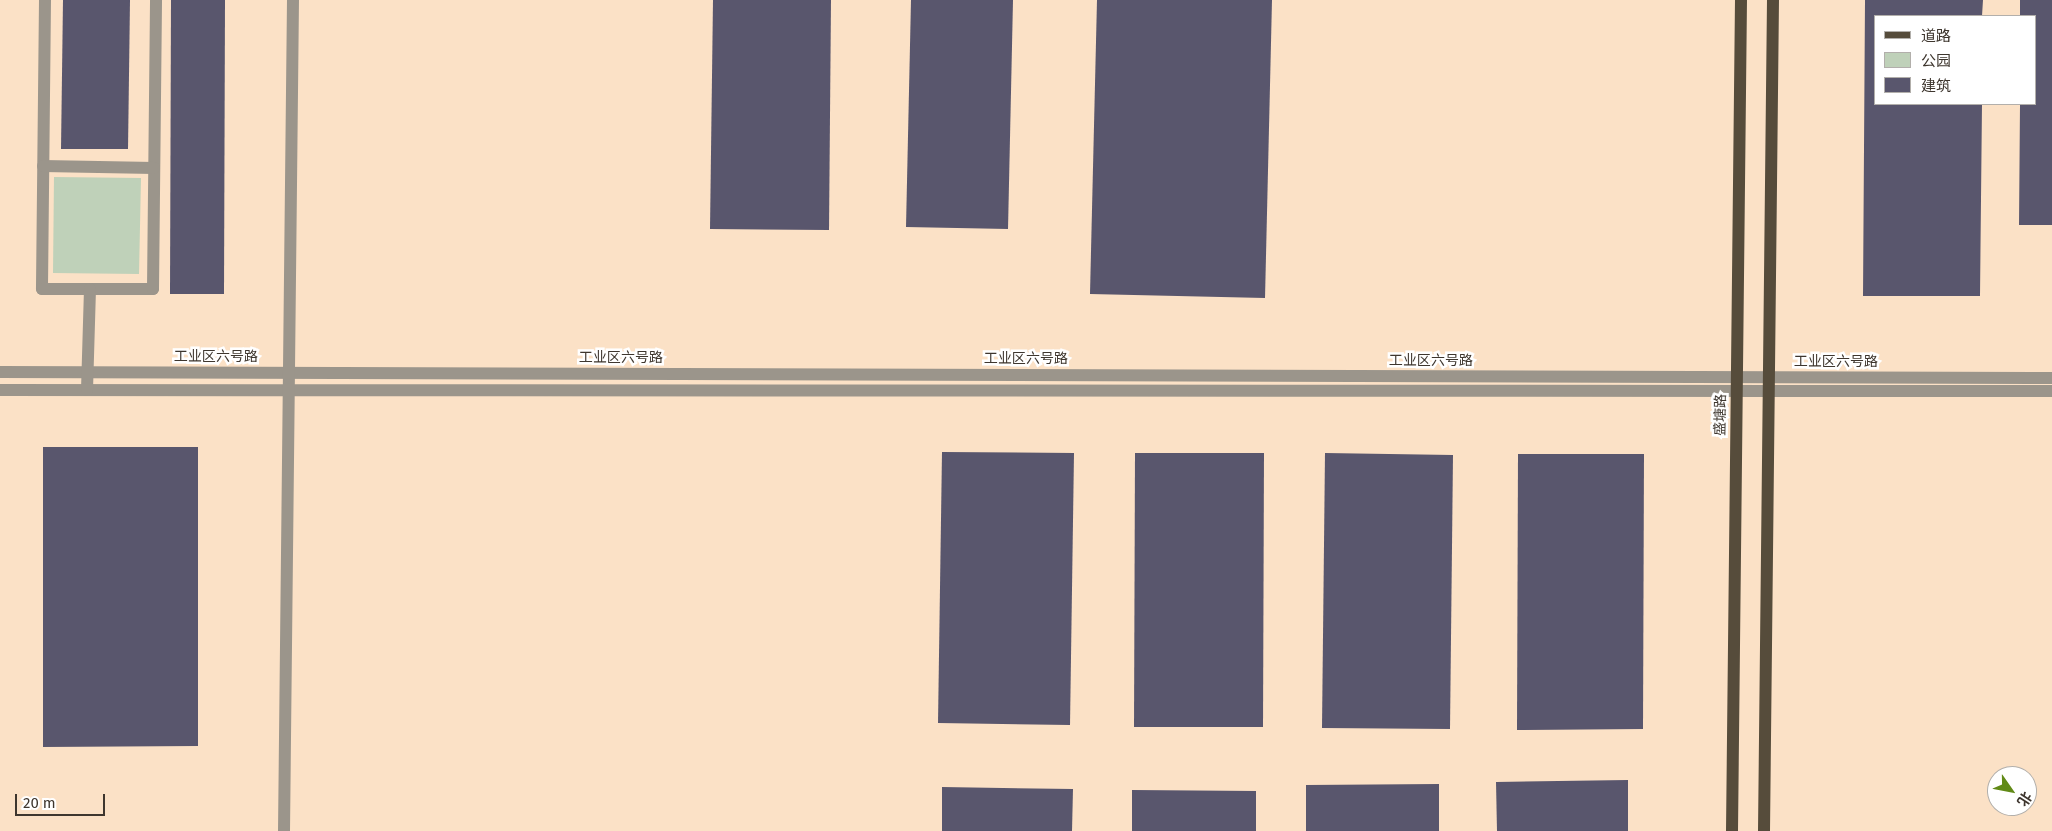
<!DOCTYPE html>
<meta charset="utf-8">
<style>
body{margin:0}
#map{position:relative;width:2052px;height:831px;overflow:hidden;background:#fdecdb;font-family:"Fira Sans","Noto Sans SC",sans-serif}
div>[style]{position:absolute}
.built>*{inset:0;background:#fbe1c6}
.green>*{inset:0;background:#bfd1b9}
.building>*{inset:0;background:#59566d}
.minor>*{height:12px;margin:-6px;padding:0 6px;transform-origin:6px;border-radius:6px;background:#9b958b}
.major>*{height:12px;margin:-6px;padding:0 6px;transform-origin:6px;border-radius:6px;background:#564c3b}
span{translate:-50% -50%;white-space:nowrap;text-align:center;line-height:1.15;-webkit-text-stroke:5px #fff;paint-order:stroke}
.street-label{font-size:14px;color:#3e362e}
.legend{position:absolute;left:1874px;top:15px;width:162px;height:90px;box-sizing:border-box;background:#fff;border:1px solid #b2afab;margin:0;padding:6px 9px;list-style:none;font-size:15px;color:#3e362e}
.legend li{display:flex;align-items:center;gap:10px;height:25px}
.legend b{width:25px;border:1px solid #b2afab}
.north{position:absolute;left:1987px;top:766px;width:50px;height:50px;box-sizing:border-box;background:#fff;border:1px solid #b2afab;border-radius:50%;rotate:123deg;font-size:14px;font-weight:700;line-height:20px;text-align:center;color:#3e362e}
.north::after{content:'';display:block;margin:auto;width:18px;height:22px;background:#618a17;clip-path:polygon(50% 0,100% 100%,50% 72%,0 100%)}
.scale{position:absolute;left:15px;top:794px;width:90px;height:22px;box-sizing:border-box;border:2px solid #3e362e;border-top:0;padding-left:6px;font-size:15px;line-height:18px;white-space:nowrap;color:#3e362e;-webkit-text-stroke:4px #fff;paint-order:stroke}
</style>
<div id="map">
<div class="built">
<i style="clip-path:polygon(evenodd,0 0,2052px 0,2052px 831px,0 831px,0 0,1876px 16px,2036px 16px,2036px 104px,1876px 104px,1876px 16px,0 0,1997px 776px,2027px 776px,2027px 806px,1997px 806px,1997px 776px)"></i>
</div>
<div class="green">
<i style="clip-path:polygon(54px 177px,141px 178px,139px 274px,53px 273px)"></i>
</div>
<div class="building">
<i style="clip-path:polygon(63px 0,130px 0,128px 149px,61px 149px)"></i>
<i style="clip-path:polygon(171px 0,225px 0,224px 294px,170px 294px)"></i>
<i style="clip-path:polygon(713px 0,831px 0,829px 230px,710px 229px)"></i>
<i style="clip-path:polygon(911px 0,1013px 0,1008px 229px,906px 227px)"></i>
<i style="clip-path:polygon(1097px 0,1272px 0,1265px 298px,1090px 294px)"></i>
<i style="clip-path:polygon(1865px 0,1983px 0,1982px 16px,1876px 16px,1876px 104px,1982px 104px,1980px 296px,1863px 296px)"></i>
<i style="clip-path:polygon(2020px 0,2052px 0,2052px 225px,2019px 225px,2020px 104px,2036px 104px,2036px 16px,2020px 16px)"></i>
<i style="clip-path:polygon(43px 447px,198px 447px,198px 746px,43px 747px)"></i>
<i style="clip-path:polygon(942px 452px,1074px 453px,1070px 725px,938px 723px)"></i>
<i style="clip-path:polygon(1135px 453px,1264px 453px,1263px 727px,1134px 727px)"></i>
<i style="clip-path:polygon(1325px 453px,1453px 455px,1450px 729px,1322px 728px)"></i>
<i style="clip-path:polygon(1518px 454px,1644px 454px,1643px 729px,1517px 730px)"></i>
<i style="clip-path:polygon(1628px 780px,1628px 831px,1497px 831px,1496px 782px)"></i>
<i style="clip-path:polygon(1439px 784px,1439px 831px,1306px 831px,1306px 785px)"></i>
<i style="clip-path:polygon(942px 787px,1073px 789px,1072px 831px,942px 831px)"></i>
<i style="clip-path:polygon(1132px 790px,1256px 791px,1256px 831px,1132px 831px)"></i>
</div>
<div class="minor">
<i style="left:45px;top:0;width:289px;rotate:90.6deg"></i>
<i style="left:42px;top:289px;width:111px"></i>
<i style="left:153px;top:289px;width:289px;rotate:-89.4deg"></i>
<i style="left:43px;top:166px;width:111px;rotate:1deg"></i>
<i style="left:0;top:372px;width:2052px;rotate:0.17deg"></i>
<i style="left:0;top:390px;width:2052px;rotate:0.03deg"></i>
<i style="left:87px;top:390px;width:101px;rotate:-88.3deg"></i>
<i style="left:284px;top:831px;width:831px;rotate:-89.38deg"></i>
</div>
<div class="major">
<i style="left:1732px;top:831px;width:831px;rotate:-89.38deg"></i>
<i style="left:1764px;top:831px;width:831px;rotate:-89.38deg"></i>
</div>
<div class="street-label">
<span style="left:216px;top:357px">工业区六号路</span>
<span style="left:621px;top:358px">工业区六号路</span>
<span style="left:1026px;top:359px">工业区六号路</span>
<span style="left:1431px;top:361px">工业区六号路</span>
<span style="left:1836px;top:362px">工业区六号路</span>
<span style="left:1721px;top:415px;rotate:-89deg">盛塘路</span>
</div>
<ul class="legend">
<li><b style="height:6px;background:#564c3b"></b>道路</li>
<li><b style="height:14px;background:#bfd1b9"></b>公园</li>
<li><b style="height:14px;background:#59566d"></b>建筑</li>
</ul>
<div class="north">北</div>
<div class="scale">20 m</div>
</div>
